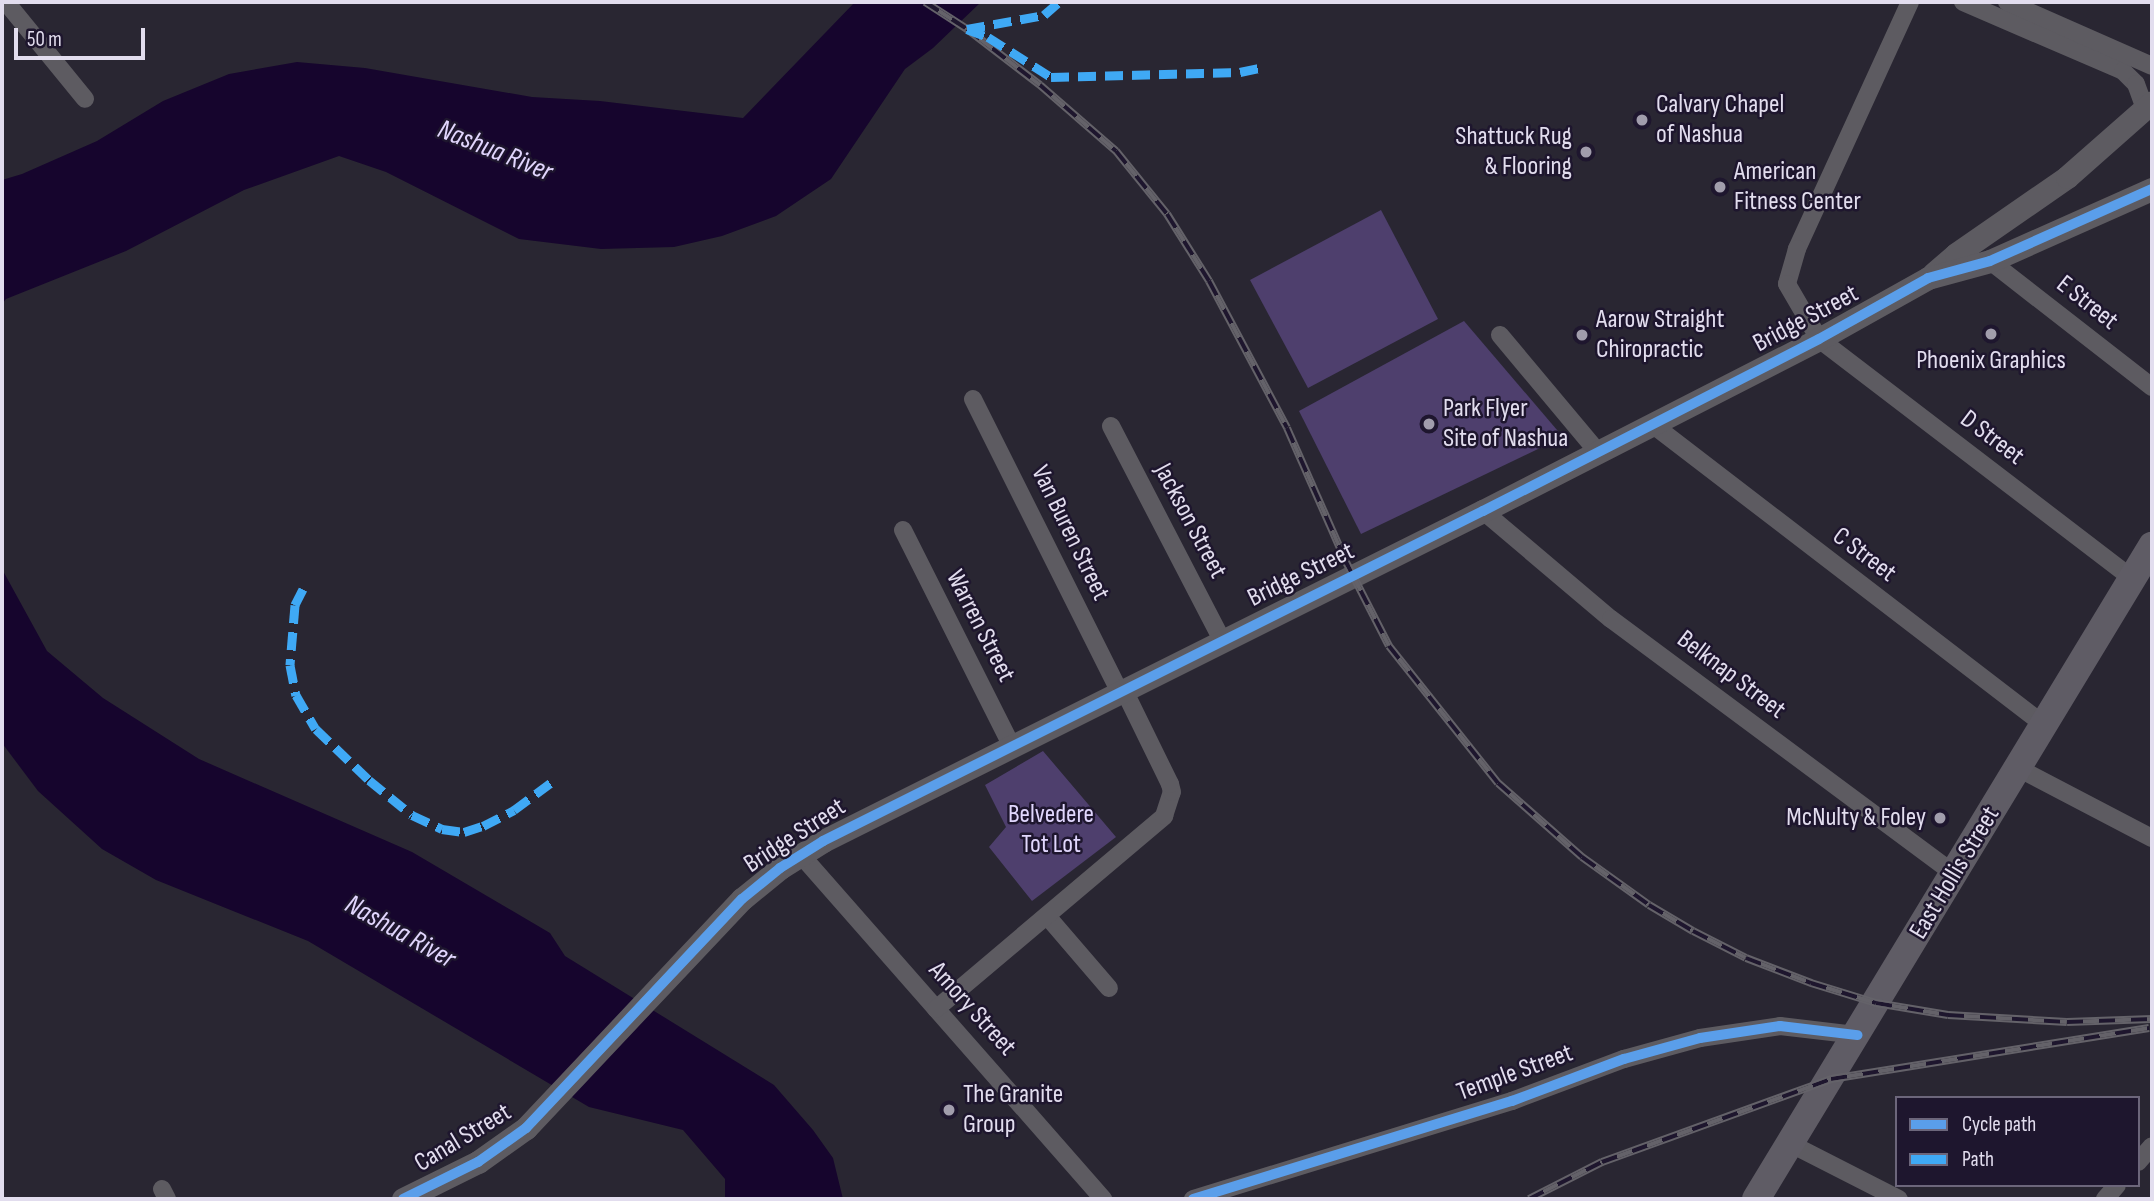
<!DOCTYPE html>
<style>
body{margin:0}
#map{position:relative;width:2154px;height:1201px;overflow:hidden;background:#292632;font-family:"Sofia Sans Condensed",sans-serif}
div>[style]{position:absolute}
.green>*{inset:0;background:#4e3f6d}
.water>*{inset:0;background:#16052d}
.minor>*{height:18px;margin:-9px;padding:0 9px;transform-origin:9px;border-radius:9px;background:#5d5b61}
.tertiary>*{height:23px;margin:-11.5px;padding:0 11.5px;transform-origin:11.5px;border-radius:11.5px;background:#5d5b61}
.primary>*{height:28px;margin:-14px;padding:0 14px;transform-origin:14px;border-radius:14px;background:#5f5c65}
.rail>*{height:8px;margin-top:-4px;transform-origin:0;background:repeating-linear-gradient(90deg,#1e162e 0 16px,#646269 0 32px);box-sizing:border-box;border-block:2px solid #646269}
.quiet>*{height:9px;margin-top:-4.5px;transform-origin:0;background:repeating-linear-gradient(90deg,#3fa9f5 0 18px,transparent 0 27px)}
.cycleway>*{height:10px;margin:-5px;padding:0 5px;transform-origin:5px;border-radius:5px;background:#5a9eea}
.dots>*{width:19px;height:19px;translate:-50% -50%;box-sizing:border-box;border:4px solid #1e162e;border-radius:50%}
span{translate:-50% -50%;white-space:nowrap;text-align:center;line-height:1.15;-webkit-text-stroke:5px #1e162e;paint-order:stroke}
.poi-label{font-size:26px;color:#e2ddee}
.left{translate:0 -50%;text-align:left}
.right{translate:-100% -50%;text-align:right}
.street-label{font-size:26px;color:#e2ddee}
.park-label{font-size:26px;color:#e1d7fd}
.water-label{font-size:28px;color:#e1d6fd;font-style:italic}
.frame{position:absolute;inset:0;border:4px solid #e2ddee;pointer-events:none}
.legend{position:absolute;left:1895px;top:1096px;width:245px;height:91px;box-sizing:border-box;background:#1e162e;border:2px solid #6c667b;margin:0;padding:9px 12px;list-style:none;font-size:21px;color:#e2ddee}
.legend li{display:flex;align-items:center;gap:14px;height:35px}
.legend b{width:35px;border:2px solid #6c667b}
.scale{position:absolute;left:14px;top:28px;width:131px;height:32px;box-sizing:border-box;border:4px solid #e2ddee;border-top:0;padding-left:9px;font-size:21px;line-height:24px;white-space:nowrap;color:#e2ddee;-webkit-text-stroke:5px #1e162e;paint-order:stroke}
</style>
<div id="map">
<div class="green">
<i style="clip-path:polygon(1381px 210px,1438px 319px,1308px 388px,1250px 280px)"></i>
<i style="clip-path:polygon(1464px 321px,1563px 437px,1361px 534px,1299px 411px)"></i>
<i style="clip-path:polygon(1043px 751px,1116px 837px,1032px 901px,989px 847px,1006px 827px,985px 785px)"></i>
</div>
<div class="water">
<i style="clip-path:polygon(855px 2px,981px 2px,933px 48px,905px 69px,831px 179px,776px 216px,722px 236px,674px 247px,601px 249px,519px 239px,386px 172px,339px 156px,244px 190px,126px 251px,6px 299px,2px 304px,2px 180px,22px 174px,97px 141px,163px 101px,229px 74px,297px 62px,365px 68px,532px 97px,600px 101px,743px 118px)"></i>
<i style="clip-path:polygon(2px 569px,47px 651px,103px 698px,199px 759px,412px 852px,550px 933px,565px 956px,774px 1085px,813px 1130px,833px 1158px,843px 1199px,725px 1199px,725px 1179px,683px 1130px,589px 1107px,308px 941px,156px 880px,102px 849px,38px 791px,2px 743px)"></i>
</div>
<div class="minor">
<i style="left:6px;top:2px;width:125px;rotate:50.8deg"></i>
<i style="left:1910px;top:2px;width:272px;rotate:114.6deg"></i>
<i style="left:1797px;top:249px;width:36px;rotate:106deg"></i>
<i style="left:1787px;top:284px;width:64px;rotate:59.8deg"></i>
<i style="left:1819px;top:339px;width:394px;rotate:37.4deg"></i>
<i style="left:1963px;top:2px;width:174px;rotate:23.3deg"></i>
<i style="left:2123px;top:71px;width:18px;rotate:45deg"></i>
<i style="left:2136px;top:84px;width:27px;rotate:70deg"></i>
<i style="left:2007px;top:2px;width:158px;rotate:23.8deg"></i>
<i style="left:1990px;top:261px;width:205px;rotate:37.9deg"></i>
<i style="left:1500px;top:335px;width:153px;rotate:50.1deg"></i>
<i style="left:973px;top:399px;width:326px;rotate:63.4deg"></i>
<i style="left:1652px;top:424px;width:494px;rotate:37.5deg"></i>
<i style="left:1111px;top:426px;width:241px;rotate:62.6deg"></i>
<i style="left:1483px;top:511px;width:167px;rotate:40.2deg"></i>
<i style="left:1611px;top:619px;width:427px;rotate:36.6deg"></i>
<i style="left:903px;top:530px;width:241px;rotate:63.3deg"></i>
<i style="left:2018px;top:768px;width:151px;rotate:27.6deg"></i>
<i style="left:801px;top:855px;width:458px;rotate:48.7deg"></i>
<i style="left:1047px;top:916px;width:95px;rotate:49.3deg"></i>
<i style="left:936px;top:1009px;width:299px;rotate:-40.2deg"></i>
<i style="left:1164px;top:816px;width:25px;rotate:-72deg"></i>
<i style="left:1172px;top:792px;width:8px;rotate:-104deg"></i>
<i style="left:1170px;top:784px;width:107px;rotate:-116.1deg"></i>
<i style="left:1791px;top:1144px;width:121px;rotate:27deg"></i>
<i style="left:2138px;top:1162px;width:21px;rotate:-49deg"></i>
<i style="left:162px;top:1189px;width:11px;rotate:63deg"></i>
<i style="left:1193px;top:1199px;width:334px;rotate:-17.1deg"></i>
<i style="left:1512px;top:1101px;width:120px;rotate:-20.6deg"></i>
<i style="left:1624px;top:1059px;width:79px;rotate:-15.4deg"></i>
<i style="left:1700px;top:1038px;width:81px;rotate:-8.5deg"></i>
<i style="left:1780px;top:1026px;width:78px;rotate:6.7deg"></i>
<i style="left:2105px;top:1199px;width:18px;rotate:-49deg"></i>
</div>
<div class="tertiary">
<i style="left:1933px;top:274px;width:30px;rotate:-41deg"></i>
<i style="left:1956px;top:254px;width:135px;rotate:-34.7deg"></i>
<i style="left:2067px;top:177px;width:113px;rotate:-41.4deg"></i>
<i style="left:403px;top:1199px;width:84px;rotate:-26.3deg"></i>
<i style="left:478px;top:1162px;width:59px;rotate:-35.3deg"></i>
<i style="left:526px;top:1128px;width:315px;rotate:-46.7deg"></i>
<i style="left:742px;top:899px;width:49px;rotate:-39.2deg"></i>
<i style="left:780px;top:868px;width:51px;rotate:-32.1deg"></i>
<i style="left:823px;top:841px;width:738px;rotate:-26.57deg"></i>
<i style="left:1483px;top:511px;width:377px;rotate:-27.1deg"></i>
<i style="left:1819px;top:339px;width:125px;rotate:-29.2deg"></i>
<i style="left:1928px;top:278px;width:64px;rotate:-15.3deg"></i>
<i style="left:1990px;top:261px;width:177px;rotate:-24deg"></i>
</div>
<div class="primary">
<i style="left:1756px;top:1199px;width:764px;rotate:-58.77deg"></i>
</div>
<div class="rail">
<i style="left:925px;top:2px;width:50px;rotate:32.7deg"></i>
<i style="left:967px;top:29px;width:92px;rotate:37.5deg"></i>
<i style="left:1040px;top:85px;width:101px;rotate:41deg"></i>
<i style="left:1116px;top:151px;width:81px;rotate:51deg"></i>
<i style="left:1167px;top:214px;width:79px;rotate:57.9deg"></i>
<i style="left:1209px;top:281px;width:166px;rotate:62deg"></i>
<i style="left:1287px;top:428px;width:146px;rotate:66.2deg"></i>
<i style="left:1346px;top:562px;width:94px;rotate:62.9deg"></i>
<i style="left:1389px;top:646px;width:175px;rotate:51.5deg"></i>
<i style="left:1498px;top:783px;width:112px;rotate:41.4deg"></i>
<i style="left:1582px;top:857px;width:82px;rotate:35.6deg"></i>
<i style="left:1649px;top:905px;width:51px;rotate:30.6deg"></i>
<i style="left:1693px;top:931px;width:59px;rotate:27deg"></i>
<i style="left:1746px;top:958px;width:70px;rotate:21deg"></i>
<i style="left:1811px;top:983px;width:68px;rotate:17.1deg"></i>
<i style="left:1876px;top:1003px;width:73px;rotate:9.5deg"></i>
<i style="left:1948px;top:1015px;width:119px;rotate:3.4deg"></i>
<i style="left:2067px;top:1022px;width:85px;rotate:-2deg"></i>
<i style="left:1529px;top:1199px;width:82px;rotate:-26.9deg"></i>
<i style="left:1602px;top:1162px;width:244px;rotate:-19.9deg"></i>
<i style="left:1831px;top:1079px;width:322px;rotate:-9.1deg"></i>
</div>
<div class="quiet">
<i style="left:967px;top:29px;width:22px;rotate:21deg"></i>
<i style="left:988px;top:37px;width:75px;rotate:32.4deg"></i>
<i style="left:1051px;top:77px;width:189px;rotate:-1.5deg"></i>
<i style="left:1240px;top:72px;width:25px;rotate:-12deg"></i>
<i style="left:967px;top:29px;width:78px;rotate:-10.3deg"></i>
<i style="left:1044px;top:15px;width:20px;rotate:-41deg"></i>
<i style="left:303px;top:589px;width:18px;rotate:117deg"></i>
<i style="left:295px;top:605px;width:60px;rotate:94.8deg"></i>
<i style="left:290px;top:665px;width:31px;rotate:79deg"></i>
<i style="left:296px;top:695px;width:39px;rotate:60deg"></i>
<i style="left:316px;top:729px;width:74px;rotate:43.9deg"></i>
<i style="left:369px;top:780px;width:55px;rotate:39.1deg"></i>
<i style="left:412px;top:815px;width:33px;rotate:25deg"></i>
<i style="left:442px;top:829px;width:22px;rotate:8deg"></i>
<i style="left:464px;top:832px;width:20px;rotate:-18deg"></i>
<i style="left:483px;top:826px;width:35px;rotate:-27deg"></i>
<i style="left:514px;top:810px;width:49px;rotate:-36.6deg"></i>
</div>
<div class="cycleway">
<i style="left:403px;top:1199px;width:84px;rotate:-26.3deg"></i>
<i style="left:478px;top:1162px;width:59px;rotate:-35.3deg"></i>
<i style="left:526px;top:1128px;width:315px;rotate:-46.7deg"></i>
<i style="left:742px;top:899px;width:49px;rotate:-39.2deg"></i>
<i style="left:780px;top:868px;width:51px;rotate:-32.1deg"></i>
<i style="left:823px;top:841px;width:738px;rotate:-26.57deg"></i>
<i style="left:1483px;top:511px;width:377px;rotate:-27.1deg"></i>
<i style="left:1819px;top:339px;width:125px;rotate:-29.2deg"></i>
<i style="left:1928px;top:278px;width:64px;rotate:-15.3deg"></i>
<i style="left:1990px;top:261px;width:177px;rotate:-24deg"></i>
<i style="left:1193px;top:1199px;width:334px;rotate:-17.1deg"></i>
<i style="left:1512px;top:1101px;width:120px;rotate:-20.6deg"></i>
<i style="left:1624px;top:1059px;width:79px;rotate:-15.4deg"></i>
<i style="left:1700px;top:1038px;width:81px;rotate:-8.5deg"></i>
<i style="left:1780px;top:1026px;width:78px;rotate:6.7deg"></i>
</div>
<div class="dots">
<i style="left:1642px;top:120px;background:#a19dac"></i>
<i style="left:1586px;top:152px;background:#a19dac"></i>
<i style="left:1720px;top:187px;background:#a19dac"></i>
<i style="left:1991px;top:334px;background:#a19dac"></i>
<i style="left:1582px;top:335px;background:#a19dac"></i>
<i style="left:1429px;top:424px;background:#a19dac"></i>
<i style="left:1940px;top:818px;background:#a19dac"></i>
<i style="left:949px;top:1110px;background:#a19dac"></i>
</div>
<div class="poi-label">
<span class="left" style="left:1656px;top:120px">Calvary Chapel<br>of Nashua</span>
<span class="right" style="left:1572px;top:152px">Shattuck Rug<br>&amp; Flooring</span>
<span class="left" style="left:1734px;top:187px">American<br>Fitness Center</span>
<span class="left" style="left:1596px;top:335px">Aarow Straight<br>Chiropractic</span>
<span style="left:1991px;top:361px">Phoenix Graphics</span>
<span class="left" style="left:1443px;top:424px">Park Flyer<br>Site of Nashua</span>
<span class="right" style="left:1926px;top:818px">McNulty &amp; Foley</span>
<span class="left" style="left:963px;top:1110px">The Granite<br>Group</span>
</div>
<div class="street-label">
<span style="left:2087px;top:303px;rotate:38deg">E Street</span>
<span style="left:1806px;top:319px;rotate:-28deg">Bridge Street</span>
<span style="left:1992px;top:438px;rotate:37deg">D Street</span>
<span style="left:1190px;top:521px;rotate:62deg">Jackson Street</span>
<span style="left:1070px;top:533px;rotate:64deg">Van Buren Street</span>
<span style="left:1864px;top:555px;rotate:37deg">C Street</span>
<span style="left:1301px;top:575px;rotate:-26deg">Bridge Street</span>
<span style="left:980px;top:626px;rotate:63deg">Warren Street</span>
<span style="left:1731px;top:675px;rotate:37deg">Belknap Street</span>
<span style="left:795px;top:836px;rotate:-33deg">Bridge Street</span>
<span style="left:1955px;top:873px;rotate:-59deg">East Hollis Street</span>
<span style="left:972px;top:1009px;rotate:48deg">Amory Street</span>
<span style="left:1515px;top:1073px;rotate:-20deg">Temple Street</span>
<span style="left:463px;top:1138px;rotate:-31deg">Canal Street</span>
</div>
<div class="park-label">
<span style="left:1051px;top:830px">Belvedere<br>Tot Lot</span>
</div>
<div class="water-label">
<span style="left:495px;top:151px;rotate:22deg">Nashua River</span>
<span style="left:400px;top:932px;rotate:29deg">Nashua River</span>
</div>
<div class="frame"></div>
<ul class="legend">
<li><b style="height:9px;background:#5a9eea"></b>Cycle path</li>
<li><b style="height:9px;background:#3fa9f5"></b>Path</li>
</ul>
<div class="scale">50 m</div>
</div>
